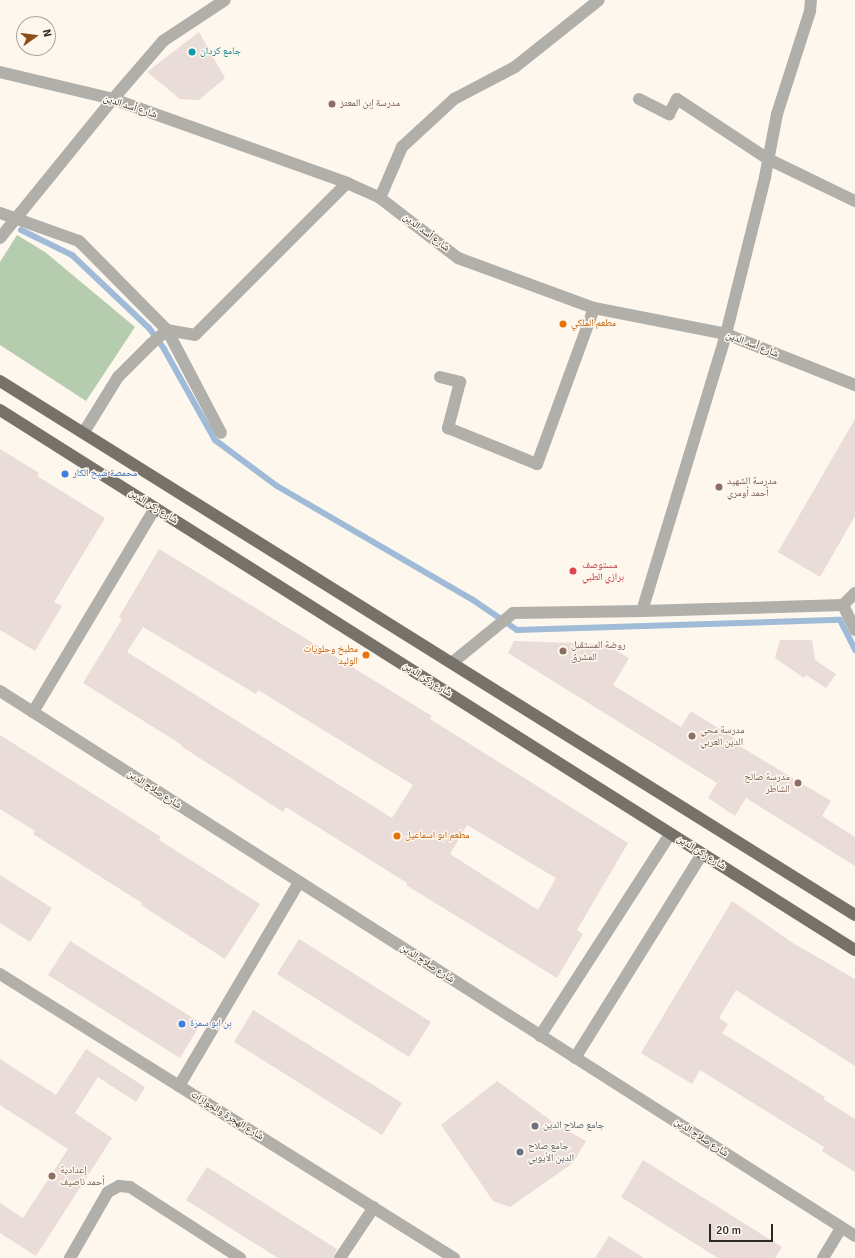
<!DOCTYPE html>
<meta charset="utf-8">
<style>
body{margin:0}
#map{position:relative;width:855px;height:1258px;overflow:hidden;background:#fef7ed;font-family:Signika,"Noto Naskh Arabic",sans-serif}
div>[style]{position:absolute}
.green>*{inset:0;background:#b6ccaf}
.stream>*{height:6px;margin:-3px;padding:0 3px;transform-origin:3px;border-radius:3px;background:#9fbbd8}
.building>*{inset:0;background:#e9dcd9}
.minor>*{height:12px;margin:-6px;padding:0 6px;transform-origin:6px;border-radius:6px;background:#b1afaa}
.major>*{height:12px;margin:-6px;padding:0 6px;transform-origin:6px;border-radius:6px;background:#76726a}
.dots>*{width:11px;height:11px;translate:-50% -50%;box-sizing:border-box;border:2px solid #fef7ed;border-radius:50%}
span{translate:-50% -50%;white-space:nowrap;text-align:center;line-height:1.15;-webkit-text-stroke:3px #fef7ed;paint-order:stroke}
.culture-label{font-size:10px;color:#0d838f}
.left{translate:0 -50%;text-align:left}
.education-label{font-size:10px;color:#785e54}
.right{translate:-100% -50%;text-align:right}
.street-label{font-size:10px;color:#2d2b27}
.food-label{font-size:10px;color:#c56008}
.shop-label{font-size:10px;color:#366cbe}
.health-label{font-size:10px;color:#be3a42}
.worship-label{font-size:10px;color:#5b616d}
.north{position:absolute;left:16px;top:16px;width:40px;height:40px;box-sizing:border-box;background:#fef7ed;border:1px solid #aaa59e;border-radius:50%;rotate:76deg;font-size:11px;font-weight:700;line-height:16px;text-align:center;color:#2d2b27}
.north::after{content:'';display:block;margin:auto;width:14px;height:18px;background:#8d4c18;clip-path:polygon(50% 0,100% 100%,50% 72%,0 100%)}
.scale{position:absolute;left:709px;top:1224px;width:64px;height:18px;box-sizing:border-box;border:2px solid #2d2b27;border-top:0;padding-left:5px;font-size:12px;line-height:14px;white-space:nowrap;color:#2d2b27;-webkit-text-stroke:3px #fef7ed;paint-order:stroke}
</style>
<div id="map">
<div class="green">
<i style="clip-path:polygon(17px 235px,45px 252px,135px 327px,86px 401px,0 345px,0 262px)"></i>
</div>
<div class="stream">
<i style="left:21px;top:230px;width:57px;rotate:26.1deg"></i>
<i style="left:72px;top:255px;width:106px;rotate:43.5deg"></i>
<i style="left:149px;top:328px;width:26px;rotate:54deg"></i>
<i style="left:164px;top:349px;width:104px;rotate:60.7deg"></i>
<i style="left:215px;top:440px;width:77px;rotate:36.6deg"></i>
<i style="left:277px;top:486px;width:227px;rotate:30.2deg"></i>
<i style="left:473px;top:600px;width:53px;rotate:34.3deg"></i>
<i style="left:517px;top:630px;width:323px;rotate:-1.8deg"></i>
<i style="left:840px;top:620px;width:34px;rotate:63deg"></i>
</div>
<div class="building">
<i style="clip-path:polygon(199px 32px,225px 78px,199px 100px,180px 99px,147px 72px)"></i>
<i style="clip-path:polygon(855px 419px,855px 516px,820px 577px,778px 552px)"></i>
<i style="clip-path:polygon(0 449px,39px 473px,37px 476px,105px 518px,54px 602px,62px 606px,35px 651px,0 630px)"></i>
<i style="clip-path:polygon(evenodd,159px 549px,432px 716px,430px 719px,628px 843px,577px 930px,583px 934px,557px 978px,406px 885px,407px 883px,286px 807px,283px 812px,181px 746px,182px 745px,83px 683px,122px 619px,119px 617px,159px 549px,143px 627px,256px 694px,258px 690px,413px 785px,392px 818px,127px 652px,143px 627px,159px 549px,467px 825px,556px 878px,538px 910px,450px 854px,467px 825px)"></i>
<i style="clip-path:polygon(780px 640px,812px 640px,815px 660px,836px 674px,826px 688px,806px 675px,804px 678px,775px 658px)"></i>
<i style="clip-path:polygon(514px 641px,605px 644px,629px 658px,613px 685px,681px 727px,691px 711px,740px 742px,738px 745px,831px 801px,822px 816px,855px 837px,855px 866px,746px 798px,735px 816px,708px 798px,717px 783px,508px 653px)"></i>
<i style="clip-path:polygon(0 735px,161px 837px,159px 840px,260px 904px,225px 959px,141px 905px,142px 903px,33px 834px,35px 831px,0 809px)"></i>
<i style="clip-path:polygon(0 875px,52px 908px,30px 942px,0 923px)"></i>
<i style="clip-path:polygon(732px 901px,793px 943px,855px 979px,855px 1066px,736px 990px,719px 1018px,728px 1024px,722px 1033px,825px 1097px,823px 1099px,855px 1119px,855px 1172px,822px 1151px,824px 1147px,700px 1070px,692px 1084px,641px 1053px)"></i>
<i style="clip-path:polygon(299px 939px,431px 1022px,409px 1057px,277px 974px)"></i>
<i style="clip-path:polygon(70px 941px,201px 1023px,180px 1058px,48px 975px)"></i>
<i style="clip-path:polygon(253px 1010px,402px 1103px,382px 1135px,234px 1042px)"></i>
<i style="clip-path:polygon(86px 1049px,145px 1087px,136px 1102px,98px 1077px,75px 1113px,112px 1138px,36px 1256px,0 1233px,0 1203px,23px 1218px,68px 1149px,0 1105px,0 1059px,56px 1095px)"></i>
<i style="clip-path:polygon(497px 1081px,557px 1125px,586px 1141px,573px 1163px,510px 1207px,493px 1201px,441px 1125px)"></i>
<i style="clip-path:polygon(643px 1160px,782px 1247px,775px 1258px,718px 1258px,621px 1197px)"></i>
<i style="clip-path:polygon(207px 1167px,337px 1249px,333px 1258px,278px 1258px,186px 1200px)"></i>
<i style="clip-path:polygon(609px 1236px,644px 1258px,595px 1258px)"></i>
</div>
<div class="minor">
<i style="left:0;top:72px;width:116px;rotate:13.4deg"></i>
<i style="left:113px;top:99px;width:249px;rotate:19.7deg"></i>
<i style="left:347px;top:183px;width:36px;rotate:24deg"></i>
<i style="left:380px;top:198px;width:98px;rotate:37.6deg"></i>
<i style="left:458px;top:258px;width:145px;rotate:20.2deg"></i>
<i style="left:594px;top:308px;width:135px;rotate:11.1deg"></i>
<i style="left:726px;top:334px;width:139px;rotate:21.6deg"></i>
<i style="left:639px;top:99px;width:34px;rotate:27deg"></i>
<i style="left:669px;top:114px;width:17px;rotate:-62deg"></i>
<i style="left:677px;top:99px;width:109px;rotate:33.4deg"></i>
<i style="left:768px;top:159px;width:97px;rotate:25.8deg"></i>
<i style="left:380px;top:198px;width:56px;rotate:-66.7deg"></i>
<i style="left:402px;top:147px;width:71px;rotate:-42.7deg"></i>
<i style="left:454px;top:99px;width:69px;rotate:-27.7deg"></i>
<i style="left:515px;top:67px;width:107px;rotate:-38.6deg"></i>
<i style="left:0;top:213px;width:84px;rotate:19.5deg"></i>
<i style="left:79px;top:241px;width:125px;rotate:45.3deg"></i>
<i style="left:167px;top:330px;width:116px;rotate:62.3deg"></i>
<i style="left:0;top:238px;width:179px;rotate:-50.9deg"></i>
<i style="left:113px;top:99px;width:77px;rotate:-49.2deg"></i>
<i style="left:163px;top:41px;width:74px;rotate:-33.5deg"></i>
<i style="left:440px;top:377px;width:21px;rotate:14deg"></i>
<i style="left:460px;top:382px;width:48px;rotate:104.6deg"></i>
<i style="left:448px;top:428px;width:96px;rotate:22deg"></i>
<i style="left:537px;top:464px;width:166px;rotate:-69.9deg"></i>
<i style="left:84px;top:432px;width:65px;rotate:-58.3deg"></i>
<i style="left:118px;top:377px;width:47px;rotate:-45deg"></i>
<i style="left:151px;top:344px;width:21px;rotate:-41deg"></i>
<i style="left:167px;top:330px;width:28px;rotate:10deg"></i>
<i style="left:195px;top:335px;width:215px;rotate:-45deg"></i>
<i style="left:843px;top:605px;width:28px;rotate:64deg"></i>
<i style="left:642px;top:611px;width:289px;rotate:-73.1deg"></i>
<i style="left:726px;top:334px;width:162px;rotate:-76deg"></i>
<i style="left:765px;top:177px;width:64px;rotate:-79.2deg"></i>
<i style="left:777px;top:114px;width:108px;rotate:-72.2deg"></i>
<i style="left:810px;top:11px;width:11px;rotate:-85deg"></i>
<i style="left:453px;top:662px;width:77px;rotate:-39.2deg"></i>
<i style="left:513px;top:613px;width:129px;rotate:-0.9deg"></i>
<i style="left:642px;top:611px;width:201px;rotate:-1.7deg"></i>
<i style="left:843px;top:605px;width:17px;rotate:-45deg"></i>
<i style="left:0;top:691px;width:1014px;rotate:32.51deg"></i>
<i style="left:33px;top:712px;width:238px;rotate:-59.1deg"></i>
<i style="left:0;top:974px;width:536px;rotate:32.03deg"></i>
<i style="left:540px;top:1036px;width:240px;rotate:-57.2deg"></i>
<i style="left:575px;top:1058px;width:240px;rotate:-58.1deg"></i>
<i style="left:179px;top:1086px;width:237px;rotate:-59.5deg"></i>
<i style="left:70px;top:1258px;width:76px;rotate:-60.1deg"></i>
<i style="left:108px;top:1192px;width:13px;rotate:-29deg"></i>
<i style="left:119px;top:1186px;width:11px;rotate:5deg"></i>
<i style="left:130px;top:1187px;width:131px;rotate:32.8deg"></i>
<i style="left:340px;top:1258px;width:61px;rotate:-56.3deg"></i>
<i style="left:823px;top:1258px;width:35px;rotate:-59deg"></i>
</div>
<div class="major">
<i style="left:0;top:381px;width:1008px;rotate:31.99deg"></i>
<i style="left:0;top:410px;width:1011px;rotate:32.28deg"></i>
</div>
<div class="dots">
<i style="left:192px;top:52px;background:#0f9aa8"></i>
<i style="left:332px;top:104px;background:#8d6e63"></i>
<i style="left:563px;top:324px;background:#e8710a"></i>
<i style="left:65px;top:474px;background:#3f7fe0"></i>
<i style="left:719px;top:487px;background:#8d6e63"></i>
<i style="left:573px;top:571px;background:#e0444e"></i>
<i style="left:563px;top:651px;background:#8d6e63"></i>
<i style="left:366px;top:655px;background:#e8710a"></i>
<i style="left:692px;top:736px;background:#8d6e63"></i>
<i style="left:798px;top:783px;background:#8d6e63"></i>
<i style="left:397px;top:836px;background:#e8710a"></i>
<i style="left:182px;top:1024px;background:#3f7fe0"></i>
<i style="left:535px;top:1126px;background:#6b7280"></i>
<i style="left:520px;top:1152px;background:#6b7280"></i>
<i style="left:52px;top:1176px;background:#8d6e63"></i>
</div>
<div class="culture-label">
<span class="left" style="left:200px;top:52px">جامع كردان</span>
</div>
<div class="education-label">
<span class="left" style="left:340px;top:104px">مدرسة إبن المعتز</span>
<span class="left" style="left:727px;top:487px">مدرسة الشهيد<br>أحمد أومري</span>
<span class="left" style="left:571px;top:651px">روضة المستقبل<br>المشرق</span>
<span class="left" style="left:700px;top:736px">مدرسة محي<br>الدين العربي</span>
<span class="right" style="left:790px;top:783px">مدرسة صالح<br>الشاطر</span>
<span class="left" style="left:60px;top:1176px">إعدادية<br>أحمد ناصيف</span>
</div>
<div class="street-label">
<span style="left:130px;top:107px;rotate:18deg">شارع أسد الدين</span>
<span style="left:426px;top:233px;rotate:37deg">شارع أسد الدين</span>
<span style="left:752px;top:345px;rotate:21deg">شارع أسد الدين</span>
<span style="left:153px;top:507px;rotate:32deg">شارع ركن الدين</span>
<span style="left:427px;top:680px;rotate:32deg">شارع ركن الدين</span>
<span style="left:154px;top:790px;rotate:33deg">شارع صلاح الدين</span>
<span style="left:701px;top:853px;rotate:32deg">شارع ركن الدين</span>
<span style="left:427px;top:964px;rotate:33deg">شارع صلاح الدين</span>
<span style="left:227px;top:1116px;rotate:32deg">شارع الهجرة والجوازات</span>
<span style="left:701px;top:1138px;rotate:33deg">شارع صلاح الدين</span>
</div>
<div class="food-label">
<span class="left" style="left:571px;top:324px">مطعم الملكي</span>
<span class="right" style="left:358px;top:655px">مطبخ وحلويات<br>الوليد</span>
<span class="left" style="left:405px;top:836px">مطعم ابو اسماعيل</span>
</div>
<div class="shop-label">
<span class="left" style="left:73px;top:474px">محمصة شيخ الكار</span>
<span class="left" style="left:190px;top:1024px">بن ابو سمرة</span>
</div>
<div class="health-label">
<span class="left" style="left:582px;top:571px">مستوصف<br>برازي الطبي</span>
</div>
<div class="worship-label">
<span class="left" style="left:543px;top:1126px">جامع صلاح الدين</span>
<span class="left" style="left:528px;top:1152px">جامع صلاح<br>الدين الأيوبي</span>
</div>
<div class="north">N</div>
<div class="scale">20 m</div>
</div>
